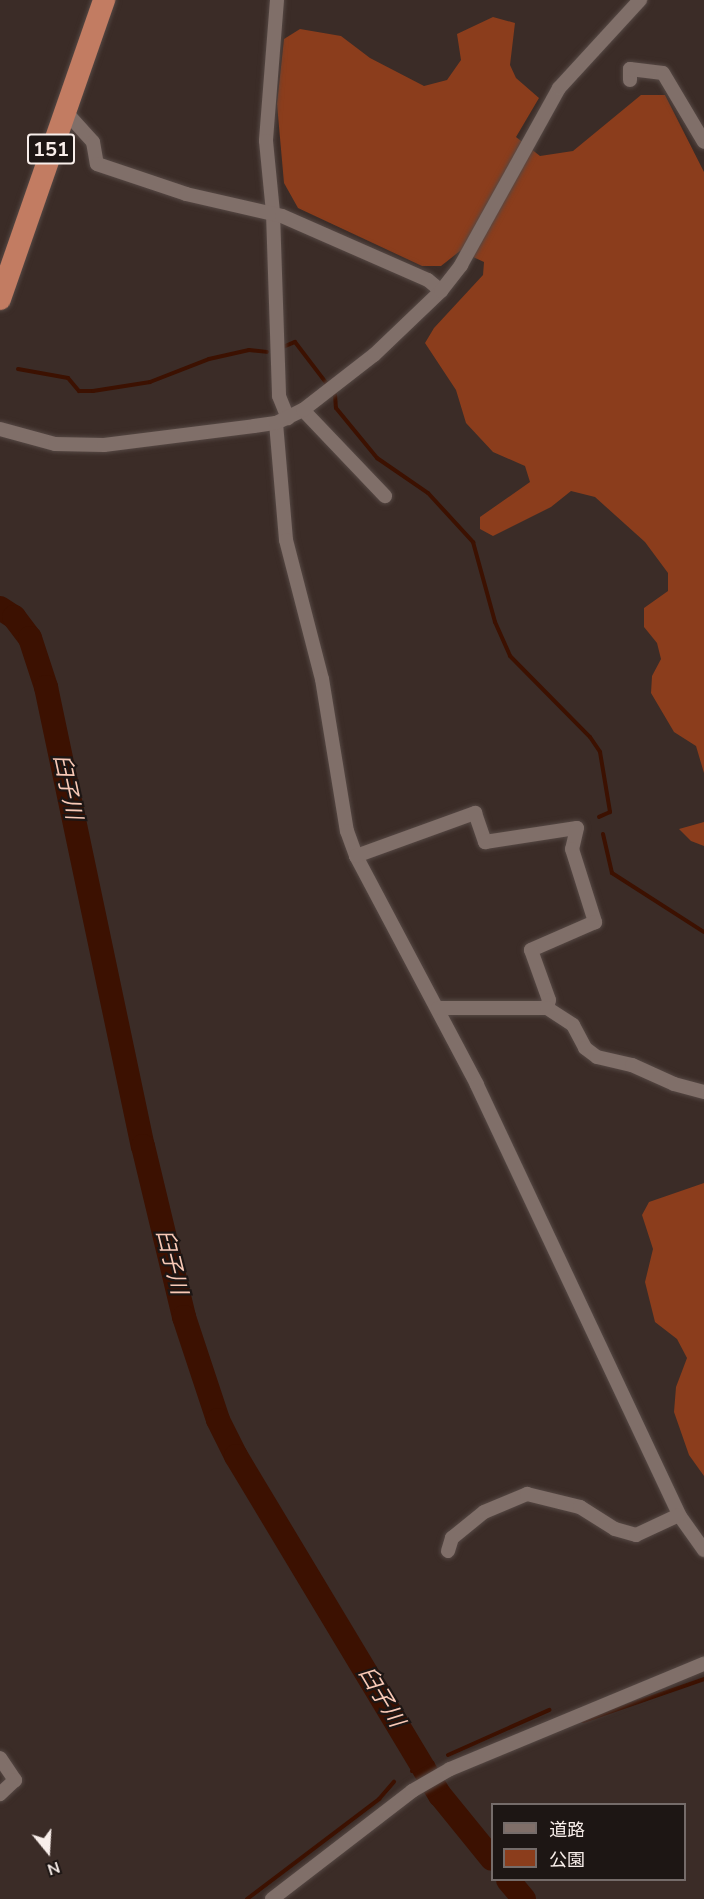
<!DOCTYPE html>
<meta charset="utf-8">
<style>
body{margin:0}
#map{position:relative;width:704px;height:1899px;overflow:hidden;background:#3b2c27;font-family:"Nunito Sans","Noto Sans JP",sans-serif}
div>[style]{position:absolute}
.green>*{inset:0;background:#8b3d1c}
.stream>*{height:4px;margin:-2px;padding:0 2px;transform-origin:2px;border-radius:2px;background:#3c1101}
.river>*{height:24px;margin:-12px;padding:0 12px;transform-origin:12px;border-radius:12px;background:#3c1101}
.roads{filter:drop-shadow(0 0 2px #554844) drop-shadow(0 0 2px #554844)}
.minor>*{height:14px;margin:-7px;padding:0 7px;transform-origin:7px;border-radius:7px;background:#806f69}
.trunk>*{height:22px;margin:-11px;padding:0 11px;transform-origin:11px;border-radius:11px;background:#c27c62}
span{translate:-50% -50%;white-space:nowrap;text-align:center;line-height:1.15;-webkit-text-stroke:4.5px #1d1614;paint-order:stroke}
.shield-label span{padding:2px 4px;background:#1d1614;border:2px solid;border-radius:4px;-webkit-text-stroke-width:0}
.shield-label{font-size:20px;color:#f8eeea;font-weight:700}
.water-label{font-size:22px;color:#f9c9b6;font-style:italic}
.legend{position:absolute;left:491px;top:1803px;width:195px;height:78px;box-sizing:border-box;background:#1d1614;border:2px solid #756c6a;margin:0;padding:8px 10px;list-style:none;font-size:18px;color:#f8eeea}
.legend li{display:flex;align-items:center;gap:12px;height:30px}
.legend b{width:30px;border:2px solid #756c6a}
.north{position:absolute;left:18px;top:1821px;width:60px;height:60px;-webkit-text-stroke:4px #1d1614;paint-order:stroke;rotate:162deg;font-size:16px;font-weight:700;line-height:24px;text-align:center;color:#f8eeea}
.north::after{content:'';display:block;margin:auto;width:21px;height:27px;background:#f8eeea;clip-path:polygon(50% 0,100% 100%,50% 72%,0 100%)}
</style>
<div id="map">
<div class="green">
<i style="clip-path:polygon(493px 17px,515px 23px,510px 65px,516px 78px,539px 98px,516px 137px,540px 156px,573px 151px,641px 95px,665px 95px,704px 172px,704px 773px,696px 746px,674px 732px,651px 693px,652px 676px,661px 659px,657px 643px,644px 627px,644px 608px,668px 591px,668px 573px,645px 542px,595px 497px,571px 491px,551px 507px,493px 536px,480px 529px,480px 517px,530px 482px,525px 466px,493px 452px,466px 423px,456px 390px,425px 343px,434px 328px,483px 275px,484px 262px,460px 251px,441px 266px,422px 266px,298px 208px,284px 183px,277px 104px,284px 39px,300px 29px,341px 36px,370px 58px,424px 86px,447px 80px,461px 60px,457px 34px)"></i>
<i style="clip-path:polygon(704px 822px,704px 846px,691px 841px,679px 829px)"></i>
<i style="clip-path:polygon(704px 1183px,704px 1476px,689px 1455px,674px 1412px,676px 1387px,687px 1358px,677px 1339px,655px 1322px,645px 1282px,653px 1249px,642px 1215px,649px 1202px)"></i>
</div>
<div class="stream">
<i style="left:283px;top:347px;width:13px;rotate:-23deg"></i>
<i style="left:295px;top:342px;width:53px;rotate:52.7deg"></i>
<i style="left:18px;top:369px;width:51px;rotate:10.2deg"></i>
<i style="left:68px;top:378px;width:17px;rotate:50deg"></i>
<i style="left:79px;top:391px;width:14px"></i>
<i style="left:93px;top:391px;width:58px;rotate:-9deg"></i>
<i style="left:150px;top:382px;width:63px;rotate:-21.3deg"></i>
<i style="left:209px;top:359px;width:41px;rotate:-12.7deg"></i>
<i style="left:249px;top:350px;width:18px;rotate:6deg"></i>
<i style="left:335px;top:395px;width:13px;rotate:86deg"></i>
<i style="left:336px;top:408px;width:65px;rotate:50.6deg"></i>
<i style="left:377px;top:458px;width:62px;rotate:34.5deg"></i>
<i style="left:428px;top:493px;width:67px;rotate:47.4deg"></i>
<i style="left:473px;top:542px;width:83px;rotate:74.6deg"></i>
<i style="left:495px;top:622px;width:37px;rotate:66deg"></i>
<i style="left:510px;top:656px;width:114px;rotate:45.4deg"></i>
<i style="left:590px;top:737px;width:18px;rotate:56deg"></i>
<i style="left:600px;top:752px;width:61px;rotate:80.5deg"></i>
<i style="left:610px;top:812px;width:12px;rotate:156deg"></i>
<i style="left:603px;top:834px;width:40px;rotate:77deg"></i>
<i style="left:612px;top:873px;width:109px;rotate:32.7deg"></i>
<i style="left:583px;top:1721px;width:128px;rotate:-19.1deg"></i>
<i style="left:448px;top:1755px;width:111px;rotate:-24deg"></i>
<i style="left:412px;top:1771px;width:22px;rotate:-21deg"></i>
<i style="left:247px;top:1899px;width:166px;rotate:-37.1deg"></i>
<i style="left:379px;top:1799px;width:23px;rotate:-49deg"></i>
</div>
<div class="river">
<i style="left:0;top:608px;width:17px;rotate:33deg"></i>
<i style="left:14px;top:617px;width:26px;rotate:53deg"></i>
<i style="left:30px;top:638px;width:52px;rotate:71.9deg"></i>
<i style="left:46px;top:687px;width:469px;rotate:78.1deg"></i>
<i style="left:143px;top:1146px;width:176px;rotate:76.5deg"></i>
<i style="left:184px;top:1317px;width:108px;rotate:71.7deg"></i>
<i style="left:218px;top:1420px;width:40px;rotate:63.4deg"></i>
<i style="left:236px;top:1456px;width:396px;rotate:59deg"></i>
<i style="left:440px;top:1795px;width:82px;rotate:50.9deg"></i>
<i style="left:508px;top:1880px;width:25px;rotate:50deg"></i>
</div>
<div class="roads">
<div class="minor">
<i style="left:277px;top:0;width:141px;rotate:94.5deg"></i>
<i style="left:266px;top:141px;width:72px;rotate:84.4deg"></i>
<i style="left:273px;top:213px;width:183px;rotate:88.1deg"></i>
<i style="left:279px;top:396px;width:24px;rotate:68deg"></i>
<i style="left:630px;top:80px;width:11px;rotate:-90deg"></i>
<i style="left:630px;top:69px;width:33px;rotate:7deg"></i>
<i style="left:663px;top:73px;width:80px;rotate:59.3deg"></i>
<i style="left:64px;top:110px;width:43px;rotate:47.8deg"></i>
<i style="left:93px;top:142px;width:22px;rotate:80deg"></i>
<i style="left:97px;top:164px;width:94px;rotate:18.6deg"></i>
<i style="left:186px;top:194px;width:98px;rotate:12.9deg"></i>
<i style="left:282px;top:216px;width:159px;rotate:23.7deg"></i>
<i style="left:428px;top:280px;width:17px;rotate:40deg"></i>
<i style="left:303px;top:410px;width:119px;rotate:46.4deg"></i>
<i style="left:276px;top:423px;width:117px;rotate:85.1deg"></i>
<i style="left:286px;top:540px;width:144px;rotate:75.5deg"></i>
<i style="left:322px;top:679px;width:154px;rotate:80.7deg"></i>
<i style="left:347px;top:831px;width:27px;rotate:70deg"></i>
<i style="left:356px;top:856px;width:259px;rotate:62.1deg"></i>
<i style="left:477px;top:1085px;width:475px;rotate:64.8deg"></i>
<i style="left:679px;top:1515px;width:43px;rotate:54.5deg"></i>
<i style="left:0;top:429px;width:57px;rotate:15.3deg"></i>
<i style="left:55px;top:444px;width:49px;rotate:1.2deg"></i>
<i style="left:104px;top:445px;width:151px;rotate:-7.2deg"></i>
<i style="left:254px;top:426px;width:22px;rotate:-8deg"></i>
<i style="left:276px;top:423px;width:30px;rotate:-26deg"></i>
<i style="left:303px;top:410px;width:90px;rotate:-37.8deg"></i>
<i style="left:374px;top:355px;width:93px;rotate:-43.7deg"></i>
<i style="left:441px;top:291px;width:33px;rotate:-52deg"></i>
<i style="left:461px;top:265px;width:202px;rotate:-61deg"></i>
<i style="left:559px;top:88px;width:120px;rotate:-47.4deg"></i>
<i style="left:356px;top:856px;width:127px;rotate:-19.9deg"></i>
<i style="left:475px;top:813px;width:31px;rotate:71deg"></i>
<i style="left:485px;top:842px;width:93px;rotate:-8.7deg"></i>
<i style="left:577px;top:828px;width:22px;rotate:103deg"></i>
<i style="left:572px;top:849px;width:77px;rotate:72.5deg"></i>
<i style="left:595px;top:922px;width:70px;rotate:156.4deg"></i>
<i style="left:531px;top:950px;width:53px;rotate:70.2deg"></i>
<i style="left:549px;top:1000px;width:8px;rotate:104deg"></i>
<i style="left:438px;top:1008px;width:109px"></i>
<i style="left:547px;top:1008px;width:31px;rotate:33deg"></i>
<i style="left:573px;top:1025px;width:26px;rotate:62deg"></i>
<i style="left:585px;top:1048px;width:15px;rotate:37deg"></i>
<i style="left:597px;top:1057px;width:36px;rotate:13deg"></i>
<i style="left:632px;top:1065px;width:46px;rotate:24.3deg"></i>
<i style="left:674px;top:1084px;width:31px;rotate:15deg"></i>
<i style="left:448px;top:1551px;width:14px;rotate:-73deg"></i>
<i style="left:452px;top:1538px;width:41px;rotate:-39.1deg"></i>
<i style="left:484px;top:1512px;width:47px;rotate:-22.7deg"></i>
<i style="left:527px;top:1494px;width:55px;rotate:13.8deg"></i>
<i style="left:580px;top:1507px;width:41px;rotate:32.2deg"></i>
<i style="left:615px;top:1529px;width:22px;rotate:16deg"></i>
<i style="left:636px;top:1535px;width:47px;rotate:-24.9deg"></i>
<i style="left:0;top:1758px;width:27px;rotate:56deg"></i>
<i style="left:15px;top:1780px;width:21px;rotate:137deg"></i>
<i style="left:272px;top:1899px;width:177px;rotate:-37.6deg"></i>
<i style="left:412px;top:1791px;width:44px;rotate:-30.1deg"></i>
<i style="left:450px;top:1769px;width:275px;rotate:-22.5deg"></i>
</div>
<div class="trunk">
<i style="left:0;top:299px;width:317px;rotate:-70.8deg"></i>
</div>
</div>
<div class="shield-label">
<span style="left:51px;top:149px">151</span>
</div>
<div class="water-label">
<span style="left:67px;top:787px;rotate:78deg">臼子川</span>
<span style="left:171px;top:1262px;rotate:76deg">臼子川</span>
<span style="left:381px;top:1697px;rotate:59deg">臼子川</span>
</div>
<ul class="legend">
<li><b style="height:8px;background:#806f69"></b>道路</li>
<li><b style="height:16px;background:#8b3d1c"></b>公園</li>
</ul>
<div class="north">N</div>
</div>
